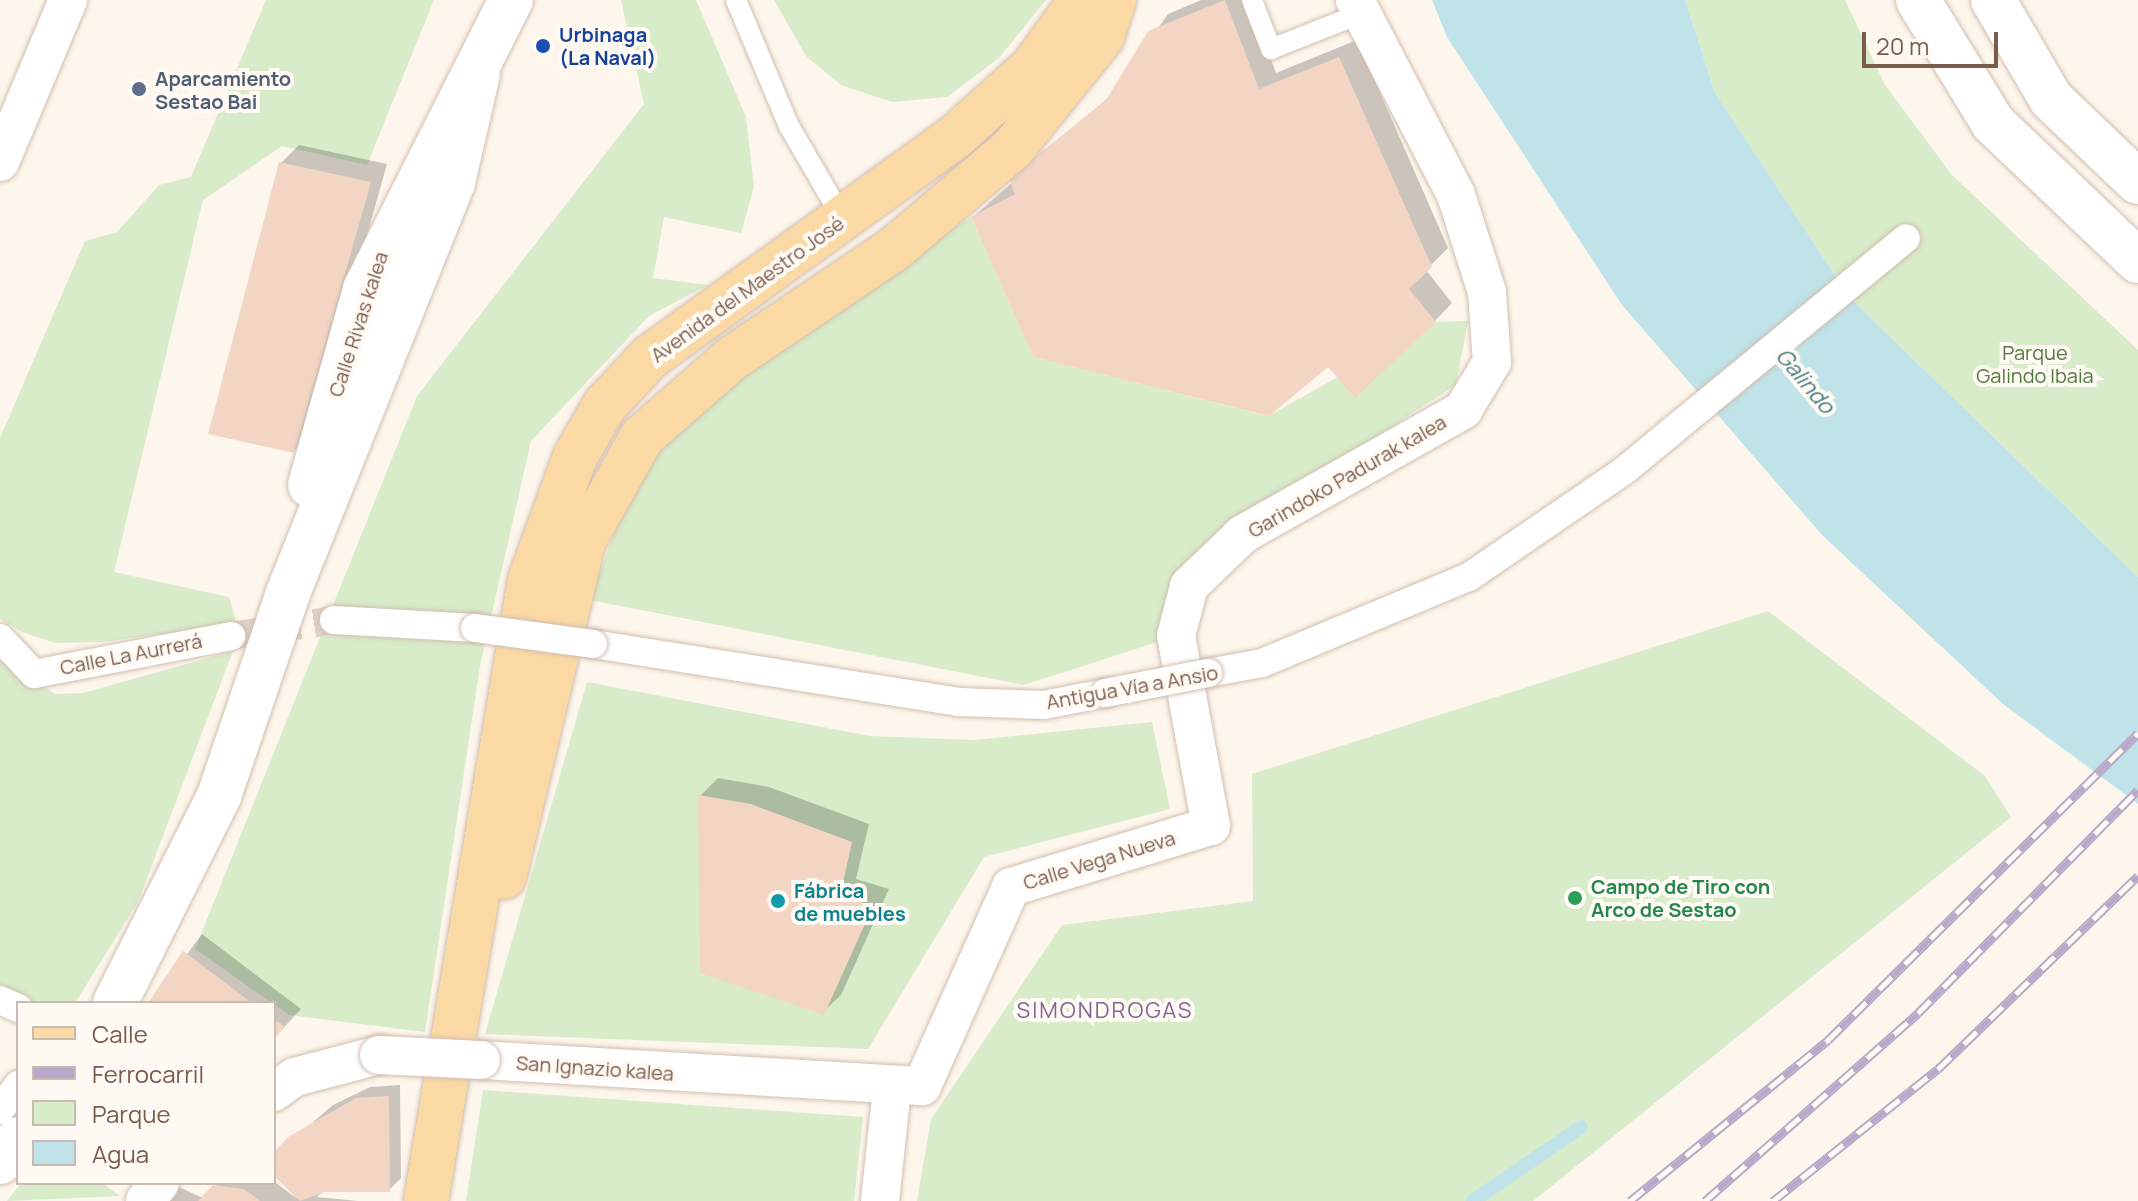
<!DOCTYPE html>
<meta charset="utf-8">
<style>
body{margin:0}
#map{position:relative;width:2138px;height:1201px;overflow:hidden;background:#fdf6ec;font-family:Manrope,sans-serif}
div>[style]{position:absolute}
.green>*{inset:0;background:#d8ecc9}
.water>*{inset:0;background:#bfe3e8}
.shadow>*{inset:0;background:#0003}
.stream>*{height:14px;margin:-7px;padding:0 7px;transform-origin:7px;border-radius:7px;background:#bfe3e8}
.building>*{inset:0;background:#f3d5c3}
.pedestrian-tunnel>*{height:28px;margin-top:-14px;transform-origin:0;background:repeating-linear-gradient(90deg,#dcd0c4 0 28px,transparent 0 42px)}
.roads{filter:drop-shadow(0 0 2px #d1beb0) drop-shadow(0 0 2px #d1beb0)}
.service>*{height:20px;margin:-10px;padding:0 10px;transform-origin:10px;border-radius:10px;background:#fff}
.pedestrian>*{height:28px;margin:-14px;padding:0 14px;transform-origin:14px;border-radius:14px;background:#fff}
.minor>*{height:38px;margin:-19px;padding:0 19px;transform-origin:19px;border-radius:19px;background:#fff}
.tertiary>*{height:44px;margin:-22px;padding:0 22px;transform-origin:22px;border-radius:22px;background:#fff}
.secondary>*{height:44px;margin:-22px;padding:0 22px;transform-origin:22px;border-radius:22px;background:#fff}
.primary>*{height:44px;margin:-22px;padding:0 22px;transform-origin:22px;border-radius:22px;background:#fbd9a5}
.rail>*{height:9px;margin-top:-4.5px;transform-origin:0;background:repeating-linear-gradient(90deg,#fffaf3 0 18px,#b9a8c9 0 36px);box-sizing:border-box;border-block:2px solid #b9a8c9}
.bridges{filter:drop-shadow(0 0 2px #d1beb0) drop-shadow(0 0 2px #d1beb0)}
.pedestrian-bridge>*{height:28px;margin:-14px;padding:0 14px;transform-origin:14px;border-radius:14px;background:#fff}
.minor-bridge>*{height:38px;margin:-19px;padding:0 19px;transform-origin:19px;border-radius:19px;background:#fff}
.dots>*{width:22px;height:22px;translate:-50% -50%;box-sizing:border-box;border:4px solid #fffaf3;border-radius:50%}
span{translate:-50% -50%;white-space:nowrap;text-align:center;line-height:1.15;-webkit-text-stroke:8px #fffaf3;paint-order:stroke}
.transit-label{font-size:20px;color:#164399;font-weight:700}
.left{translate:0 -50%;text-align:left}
.service-label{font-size:20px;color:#4e5e75;font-weight:700}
.street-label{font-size:20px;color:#7a5c4d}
.park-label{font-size:20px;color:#537a41}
.leisure-label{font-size:20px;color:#27864d;font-weight:700}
.culture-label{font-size:20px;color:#0d838f;font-weight:700}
.water-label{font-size:22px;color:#437c86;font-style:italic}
.neighbourhood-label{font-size:22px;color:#846695;letter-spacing:2px}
.legend{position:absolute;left:16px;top:1001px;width:260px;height:184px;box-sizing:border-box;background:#fffaf3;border:2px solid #cabbb1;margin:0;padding:10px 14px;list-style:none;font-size:24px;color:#7a5c4d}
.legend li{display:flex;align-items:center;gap:16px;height:40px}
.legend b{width:40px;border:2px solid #cabbb1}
.scale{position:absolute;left:1862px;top:32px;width:136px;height:36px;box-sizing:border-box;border:4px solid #7a5c4d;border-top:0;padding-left:10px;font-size:24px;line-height:28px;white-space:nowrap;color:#7a5c4d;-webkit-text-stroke:6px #fffaf3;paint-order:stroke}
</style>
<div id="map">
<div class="green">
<i style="clip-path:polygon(266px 0,434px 0,367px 165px,282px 146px,203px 200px,114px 572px,229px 597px,237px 624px,102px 642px,55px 643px,22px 632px,0 619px,0 438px,85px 241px,117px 232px,159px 185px,191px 177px)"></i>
<i style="clip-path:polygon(621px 0,696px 0,746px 117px,754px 187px,741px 233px,664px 217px,653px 278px,708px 285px,649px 316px,531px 441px,480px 666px,425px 1032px,289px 1015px,195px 949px,417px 396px,644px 104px)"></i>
<i style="clip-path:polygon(774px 0,1046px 0,999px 58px,947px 97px,892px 102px,841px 85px,806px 56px)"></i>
<i style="clip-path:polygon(1685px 0,1845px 0,1885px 85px,1952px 175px,2138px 350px,2138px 577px,1850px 298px,1715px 93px)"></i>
<i style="clip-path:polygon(971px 217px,1033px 357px,1268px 416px,1436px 322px,1468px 321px,1456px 385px,1206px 546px,1176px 636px,1024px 685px,590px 600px,635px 475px,758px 354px)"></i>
<i style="clip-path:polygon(1768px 611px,1985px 776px,2011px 817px,1533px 1201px,917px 1201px,931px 1119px,1062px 925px,1253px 901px,1252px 774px)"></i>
<i style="clip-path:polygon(233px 651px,138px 902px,75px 1003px,0 1000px,0 661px,56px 694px,83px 693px)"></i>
<i style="clip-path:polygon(587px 682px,870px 736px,974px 740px,1152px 722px,1170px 809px,984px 857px,868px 1049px,485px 1034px)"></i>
<i style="clip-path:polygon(483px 1090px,863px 1117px,854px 1201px,466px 1201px)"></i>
<i style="clip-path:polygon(21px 1183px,102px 1183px,120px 1196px,7px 1201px)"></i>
</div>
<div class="water">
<i style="clip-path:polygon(1432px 0,1685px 0,1715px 93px,1850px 298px,2138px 577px,2138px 804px,2003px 704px,1823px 536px,1622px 305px,1447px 37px)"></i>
</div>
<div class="shadow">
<i style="clip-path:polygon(1201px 0,1249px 0,1276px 73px,1357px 40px,1448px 248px,1426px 270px,1452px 303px,1435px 321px,1328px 364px,973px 217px,1112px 94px,1168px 14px)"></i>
<i style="clip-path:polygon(299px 145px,387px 164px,311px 433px,294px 451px,281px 163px)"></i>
<i style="clip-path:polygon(718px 778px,769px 787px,869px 824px,856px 879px,889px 889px,841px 995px,823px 1012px,700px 796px)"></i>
<i style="clip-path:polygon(202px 934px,301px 1009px,274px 1038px,274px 1003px,151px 1003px)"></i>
<i style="clip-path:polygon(400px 1085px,401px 1178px,389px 1190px,324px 1190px,317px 1197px,358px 1201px,165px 1201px,179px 1187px,203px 1198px,219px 1183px,274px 1181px,297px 1199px,274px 1174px,274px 1156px,333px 1105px,370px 1087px)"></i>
</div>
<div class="stream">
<i style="left:1473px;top:1201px;width:131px;rotate:-34.4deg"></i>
</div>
<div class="building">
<i style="clip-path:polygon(1225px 0,1259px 89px,1339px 57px,1432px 267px,1409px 289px,1436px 322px,1355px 398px,1328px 367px,1269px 416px,1033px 357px,971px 217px,1015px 194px,1009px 178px,1106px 100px,1148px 31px)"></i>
<i style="clip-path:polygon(279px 162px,371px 182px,294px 453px,208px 434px)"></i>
<i style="clip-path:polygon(698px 795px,751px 804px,852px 842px,840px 896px,873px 906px,824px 1015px,700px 973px)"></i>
<i style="clip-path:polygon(183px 951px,252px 1003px,148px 1003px)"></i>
<i style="clip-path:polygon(274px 1019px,285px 1027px,274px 1039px)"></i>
<i style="clip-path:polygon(389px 1096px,390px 1192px,325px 1192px,300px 1201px,274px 1176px,274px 1152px,288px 1137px,356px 1098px)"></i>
<i style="clip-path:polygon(213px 1185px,244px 1189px,260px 1201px,198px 1201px)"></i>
</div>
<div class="pedestrian-tunnel">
<i style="left:231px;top:636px;width:104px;rotate:-8.8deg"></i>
</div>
<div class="roads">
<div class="service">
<i style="left:736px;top:0;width:137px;rotate:67.2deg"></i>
<i style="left:789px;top:126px;width:108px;rotate:59.9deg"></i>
<i style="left:1252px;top:0;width:53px;rotate:68.8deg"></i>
<i style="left:1271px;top:49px;width:96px;rotate:-21.5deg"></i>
</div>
<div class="pedestrian">
<i style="left:334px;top:620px;width:141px;rotate:3.2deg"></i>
<i style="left:0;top:638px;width:50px;rotate:46.6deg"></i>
<i style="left:34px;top:674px;width:201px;rotate:-10.9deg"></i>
<i style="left:593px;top:644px;width:370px;rotate:9deg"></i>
<i style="left:958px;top:702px;width:86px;rotate:2deg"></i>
<i style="left:1044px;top:705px;width:62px;rotate:-11.1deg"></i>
<i style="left:1208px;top:673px;width:55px;rotate:-10.5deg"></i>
<i style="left:1262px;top:663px;width:224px;rotate:-22.6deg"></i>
<i style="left:1469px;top:577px;width:189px;rotate:-34.4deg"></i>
<i style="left:1625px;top:470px;width:364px;rotate:-39.5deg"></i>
<i style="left:0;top:1000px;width:20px;rotate:24deg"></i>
<i style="left:0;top:1110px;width:31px;rotate:-54deg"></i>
</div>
<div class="minor">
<i style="left:0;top:162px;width:176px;rotate:-67.2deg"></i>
<i style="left:481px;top:1060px;width:442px;rotate:3.4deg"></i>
<i style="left:922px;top:1086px;width:218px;rotate:-65.9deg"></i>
<i style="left:1011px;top:887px;width:209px;rotate:-17deg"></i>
<i style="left:1211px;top:826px;width:193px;rotate:-100.4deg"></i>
<i style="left:1176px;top:636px;width:52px;rotate:-75.4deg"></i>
<i style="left:1189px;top:586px;width:75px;rotate:-43.9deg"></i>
<i style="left:1243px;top:534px;width:253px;rotate:-29.4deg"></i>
<i style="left:1463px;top:410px;width:56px;rotate:-58.9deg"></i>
<i style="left:1492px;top:362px;width:70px;rotate:-94.1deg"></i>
<i style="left:1487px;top:292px;width:102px;rotate:-107.7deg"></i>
<i style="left:1456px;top:195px;width:220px;rotate:-117.4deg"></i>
<i style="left:274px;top:1092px;width:26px;rotate:-36deg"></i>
<i style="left:295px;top:1077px;width:87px;rotate:-14.7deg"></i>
<i style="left:145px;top:1201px;width:23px;rotate:-50deg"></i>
<i style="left:880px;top:1201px;width:114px;rotate:-83.9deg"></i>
</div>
<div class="tertiary">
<i style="left:310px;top:485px;width:204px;rotate:-74.3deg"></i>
<i style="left:365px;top:289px;width:324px;rotate:-63.2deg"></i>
<i style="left:115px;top:1003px;width:232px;rotate:-63.3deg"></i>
<i style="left:219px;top:796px;width:214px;rotate:-71.2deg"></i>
<i style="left:288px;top:593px;width:443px;rotate:-68.1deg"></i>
<i style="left:453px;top:182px;width:111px;rotate:-77deg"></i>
<i style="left:0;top:1162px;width:29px;rotate:-52deg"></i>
</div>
<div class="secondary">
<i style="left:1918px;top:0;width:144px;rotate:58.6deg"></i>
<i style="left:1993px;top:123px;width:200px;rotate:43.6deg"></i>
<i style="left:1993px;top:0;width:115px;rotate:59.6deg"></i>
<i style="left:2051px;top:99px;width:120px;rotate:43.7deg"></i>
</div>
<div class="primary">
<i style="left:504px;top:877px;width:344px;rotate:-76.7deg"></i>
<i style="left:583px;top:542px;width:120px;rotate:-60.7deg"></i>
<i style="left:642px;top:437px;width:118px;rotate:-41.2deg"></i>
<i style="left:731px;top:359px;width:197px;rotate:-34deg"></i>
<i style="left:894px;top:249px;width:155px;rotate:-40.3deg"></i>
<i style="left:1012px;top:149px;width:144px;rotate:-51.2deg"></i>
<i style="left:1102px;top:37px;width:39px;rotate:-72deg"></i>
<i style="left:426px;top:1201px;width:630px;rotate:-80.49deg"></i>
<i style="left:530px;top:580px;width:131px;rotate:-69.9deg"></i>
<i style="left:575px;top:457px;width:60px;rotate:-60deg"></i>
<i style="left:605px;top:405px;width:66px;rotate:-46.8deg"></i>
<i style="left:650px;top:357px;width:376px;rotate:-35.8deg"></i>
<i style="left:955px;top:137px;width:103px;rotate:-41.9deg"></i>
<i style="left:1032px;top:68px;width:84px;rotate:-54.2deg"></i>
</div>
</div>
<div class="rail">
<i style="left:1630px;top:1201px;width:255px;rotate:-39.1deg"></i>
<i style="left:1828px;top:1040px;width:436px;rotate:-44.7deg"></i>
<i style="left:1705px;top:1201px;width:284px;rotate:-41.4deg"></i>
<i style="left:1918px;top:1013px;width:313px;rotate:-45.4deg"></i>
<i style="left:1773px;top:1201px;width:211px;rotate:-38.7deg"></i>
<i style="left:1938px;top:1069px;width:278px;rotate:-44deg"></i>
</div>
<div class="bridges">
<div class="pedestrian-bridge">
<i style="left:475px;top:628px;width:119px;rotate:7.7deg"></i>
<i style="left:1105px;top:693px;width:105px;rotate:-11deg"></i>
</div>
<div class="minor-bridge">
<i style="left:379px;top:1055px;width:102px;rotate:2.8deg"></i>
</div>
</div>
<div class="dots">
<i style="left:543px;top:46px;background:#1a4fb4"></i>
<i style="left:139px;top:89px;background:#5c6f8a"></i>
<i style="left:1575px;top:898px;background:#2e9e5b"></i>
<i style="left:778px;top:901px;background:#0f9aa8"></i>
</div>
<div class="transit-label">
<span class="left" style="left:559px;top:46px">Urbinaga<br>(La Naval)</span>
</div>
<div class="service-label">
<span class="left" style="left:155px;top:90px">Aparcamiento<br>Sestao Bai</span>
</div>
<div class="street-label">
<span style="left:747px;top:289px;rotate:-36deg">Avenida del Maestro José</span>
<span style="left:358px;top:324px;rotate:-72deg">Calle Rivas kalea</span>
<span style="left:1347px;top:476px;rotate:-30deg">Garindoko Padurak kalea</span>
<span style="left:131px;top:654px;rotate:-11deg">Calle La Aurrerá</span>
<span style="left:1132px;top:687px;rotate:-10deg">Antigua Vía a Ansio</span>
<span style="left:1099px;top:860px;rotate:-17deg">Calle Vega Nueva</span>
<span style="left:595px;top:1068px;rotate:4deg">San Ignazio kalea</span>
</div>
<div class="park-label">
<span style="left:2035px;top:364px">Parque<br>Galindo Ibaia</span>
</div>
<div class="leisure-label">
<span class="left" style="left:1591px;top:898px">Campo de Tiro con<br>Arco de Sestao</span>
</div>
<div class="culture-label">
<span class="left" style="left:794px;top:902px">Fábrica<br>de muebles</span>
</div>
<div class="water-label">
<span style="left:1805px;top:381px;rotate:50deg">Galindo</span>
</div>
<div class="neighbourhood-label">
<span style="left:1105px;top:1011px">SIMONDROGAS</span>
</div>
<ul class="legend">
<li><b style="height:10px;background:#fbd9a5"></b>Calle</li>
<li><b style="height:10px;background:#b9a8c9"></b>Ferrocarril</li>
<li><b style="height:22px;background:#d8ecc9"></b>Parque</li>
<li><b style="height:22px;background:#bfe3e8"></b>Agua</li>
</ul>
<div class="scale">20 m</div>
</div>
